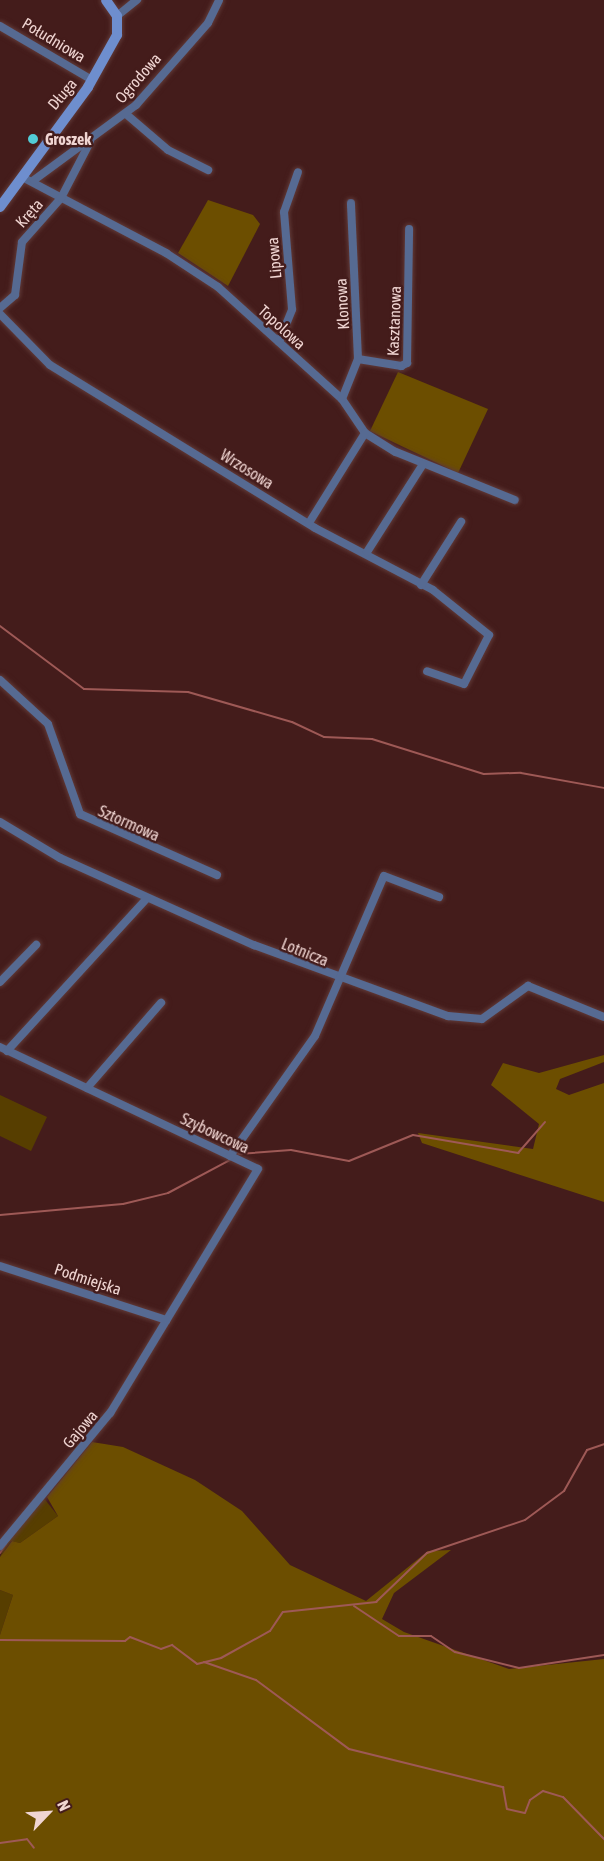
<!DOCTYPE html>
<meta charset="utf-8">
<style>
body{margin:0}
#map{position:relative;width:604px;height:1861px;overflow:hidden;background:#441c1b;font-family:"Asap Condensed",sans-serif}
div>[style]{position:absolute}
.green>*{inset:0;background:#573e00}
.forest>*{inset:0;background:#6c4e00}
.stream>*{height:2px;margin:-1px;padding:0 1px;transform-origin:1px;border-radius:1px;background:#9e5956}
.roads{filter:drop-shadow(0 0 2px #603a38) drop-shadow(0 0 2px #603a38)}
.street>*{height:8px;margin:-4px;padding:0 4px;transform-origin:4px;border-radius:4px;background:#566a92}
.secondary>*{height:10px;margin:-5px;padding:0 5px;transform-origin:5px;border-radius:5px;background:#6e8ece}
.dots>*{width:16px;height:16px;translate:-50% -50%;box-sizing:border-box;border:3px solid #441c1b;border-radius:50%}
span{translate:-50% -50%;white-space:nowrap;text-align:center;line-height:1.15;-webkit-text-stroke:5px #441c1b;paint-order:stroke}
.street-label{font-size:16px;color:#f0d5d2}
.poi-label{font-size:16px;color:#f0d5d2;font-weight:700}
.left{translate:0 -50%;text-align:left}
.north{position:absolute;left:18px;top:1783px;width:60px;height:60px;-webkit-text-stroke:4px #441c1b;paint-order:stroke;rotate:65deg;font-size:16px;font-weight:700;line-height:24px;text-align:center;color:#f0d5d2}
.north::after{content:'';display:block;margin:auto;width:21px;height:27px;background:#f0d5d2;clip-path:polygon(50% 0,100% 100%,50% 72%,0 100%)}
</style>
<div id="map">
<div class="green">
<i style="clip-path:polygon(0 1095px,47px 1117px,31px 1151px,0 1136px)"></i>
<i style="clip-path:polygon(43px 1497px,58px 1516px,20px 1543px,11px 1541px,0 1557px,7px 1541px)"></i>
<i style="clip-path:polygon(0 1590px,13px 1595px,0 1635px)"></i>
</div>
<div class="forest">
<i style="clip-path:polygon(208px 200px,253px 215px,260px 224px,228px 286px,178px 253px)"></i>
<i style="clip-path:polygon(398px 372px,488px 409px,458px 473px,370px 431px)"></i>
<i style="clip-path:polygon(604px 1055px,604px 1062px,560px 1079px,556px 1089px,569px 1095px,604px 1083px,604px 1202px,422px 1143px,418px 1133px,533px 1149px,539px 1124px,491px 1085px,503px 1063px,539px 1073px)"></i>
<i style="clip-path:polygon(92px 1442px,123px 1447px,195px 1480px,242px 1511px,290px 1565px,366px 1601px,428px 1551px,451px 1550px,394px 1593px,382px 1619px,404px 1632px,509px 1669px,604px 1659px,604px 1861px,0 1861px,0 1635px,13px 1595px,0 1590px,0 1557px,12px 1541px,20px 1543px,58px 1516px,47px 1497px)"></i>
</div>
<div class="stream">
<i style="left:0;top:626px;width:105px;rotate:36.9deg"></i>
<i style="left:84px;top:689px;width:104px;rotate:1.7deg"></i>
<i style="left:188px;top:692px;width:108px;rotate:16.1deg"></i>
<i style="left:292px;top:722px;width:35px;rotate:25deg"></i>
<i style="left:324px;top:737px;width:48px;rotate:2.4deg"></i>
<i style="left:372px;top:739px;width:117px;rotate:17.4deg"></i>
<i style="left:484px;top:774px;width:37px;rotate:-2deg"></i>
<i style="left:521px;top:773px;width:84px;rotate:10.2deg"></i>
<i style="left:238px;top:1154px;width:53px;rotate:-4.3deg"></i>
<i style="left:291px;top:1150px;width:59px;rotate:10.7deg"></i>
<i style="left:349px;top:1161px;width:69px;rotate:-22.1deg"></i>
<i style="left:413px;top:1135px;width:107px;rotate:9.7deg"></i>
<i style="left:518px;top:1153px;width:41px;rotate:-48.9deg"></i>
<i style="left:0;top:1215px;width:123px;rotate:-5.1deg"></i>
<i style="left:123px;top:1204px;width:46px;rotate:-13.7deg"></i>
<i style="left:168px;top:1193px;width:72px;rotate:-28deg"></i>
<i style="left:0;top:1553px;width:11px;rotate:-56deg"></i>
<i style="left:354px;top:1606px;width:54px;rotate:33.7deg"></i>
<i style="left:399px;top:1636px;width:32px"></i>
<i style="left:431px;top:1636px;width:29px;rotate:34deg"></i>
<i style="left:455px;top:1652px;width:66px;rotate:14deg"></i>
<i style="left:519px;top:1668px;width:86px;rotate:-8.7deg"></i>
<i style="left:0;top:1640px;width:125px;rotate:0.5deg"></i>
<i style="left:125px;top:1641px;width:6px;rotate:-39deg"></i>
<i style="left:130px;top:1637px;width:33px;rotate:21deg"></i>
<i style="left:161px;top:1649px;width:12px;rotate:-20deg"></i>
<i style="left:172px;top:1645px;width:31px;rotate:37deg"></i>
<i style="left:197px;top:1664px;width:25px;rotate:-14deg"></i>
<i style="left:221px;top:1658px;width:56px;rotate:-28.9deg"></i>
<i style="left:270px;top:1631px;width:23px;rotate:-56deg"></i>
<i style="left:283px;top:1612px;width:94px;rotate:-6.1deg"></i>
<i style="left:376px;top:1602px;width:71px;rotate:-43.9deg"></i>
<i style="left:427px;top:1553px;width:103px;rotate:-18.6deg"></i>
<i style="left:525px;top:1520px;width:49px;rotate:-36.6deg"></i>
<i style="left:564px;top:1491px;width:47px;rotate:-60.7deg"></i>
<i style="left:587px;top:1450px;width:18px;rotate:-19deg"></i>
<i style="left:204px;top:1662px;width:55px;rotate:19.1deg"></i>
<i style="left:256px;top:1680px;width:116px;rotate:36.6deg"></i>
<i style="left:349px;top:1749px;width:159px;rotate:13.9deg"></i>
<i style="left:503px;top:1787px;width:22px;rotate:80deg"></i>
<i style="left:507px;top:1809px;width:18px;rotate:13deg"></i>
<i style="left:525px;top:1813px;width:14px;rotate:-69deg"></i>
<i style="left:530px;top:1800px;width:16px;rotate:-35deg"></i>
<i style="left:543px;top:1791px;width:21px;rotate:17deg"></i>
<i style="left:563px;top:1797px;width:59px;rotate:45.7deg"></i>
<i style="left:0;top:1843px;width:27px;rotate:-8deg"></i>
<i style="left:27px;top:1839px;width:11px;rotate:52deg"></i>
</div>
<div class="roads">
<div class="street">
<i style="left:117px;top:16px;width:26px;rotate:-39deg"></i>
<i style="left:0;top:26px;width:107px;rotate:30.4deg"></i>
<i style="left:126px;top:114px;width:55px;rotate:40.6deg"></i>
<i style="left:168px;top:150px;width:45px;rotate:26.6deg"></i>
<i style="left:24px;top:178px;width:161px;rotate:27.8deg"></i>
<i style="left:166px;top:253px;width:62px;rotate:33.2deg"></i>
<i style="left:218px;top:287px;width:167px;rotate:42.1deg"></i>
<i style="left:342px;top:399px;width:41px;rotate:55.9deg"></i>
<i style="left:365px;top:433px;width:36px;rotate:32deg"></i>
<i style="left:396px;top:452px;width:128px;rotate:22deg"></i>
<i style="left:34px;top:180px;width:127px;rotate:-36.3deg"></i>
<i style="left:136px;top:105px;width:109px;rotate:-48.7deg"></i>
<i style="left:208px;top:23px;width:25px;rotate:-64deg"></i>
<i style="left:0;top:308px;width:20px;rotate:-41deg"></i>
<i style="left:15px;top:295px;width:53px;rotate:-82.5deg"></i>
<i style="left:22px;top:242px;width:59px;rotate:-48.4deg"></i>
<i style="left:61px;top:198px;width:63px;rotate:-62.6deg"></i>
<i style="left:0;top:314px;width:71px;rotate:45.6deg"></i>
<i style="left:50px;top:365px;width:311px;rotate:31.6deg"></i>
<i style="left:315px;top:528px;width:133px;rotate:27.7deg"></i>
<i style="left:433px;top:590px;width:72px;rotate:38.8deg"></i>
<i style="left:489px;top:635px;width:55px;rotate:117deg"></i>
<i style="left:464px;top:684px;width:39px;rotate:-161deg"></i>
<i style="left:279px;top:342px;width:35px;rotate:-68deg"></i>
<i style="left:292px;top:309px;width:97px;rotate:-94.7deg"></i>
<i style="left:284px;top:212px;width:42px;rotate:-70.7deg"></i>
<i style="left:358px;top:359px;width:44px;rotate:9.2deg"></i>
<i style="left:401px;top:366px;width:7px;rotate:-27deg"></i>
<i style="left:407px;top:363px;width:134px;rotate:-89.1deg"></i>
<i style="left:342px;top:399px;width:43px;rotate:-68.2deg"></i>
<i style="left:358px;top:359px;width:156px;rotate:-92.6deg"></i>
<i style="left:309px;top:523px;width:106px;rotate:-58.1deg"></i>
<i style="left:367px;top:552px;width:104px;rotate:-57.5deg"></i>
<i style="left:421px;top:585px;width:75px;rotate:-57.6deg"></i>
<i style="left:0;top:680px;width:65px;rotate:42.5deg"></i>
<i style="left:48px;top:724px;width:96px;rotate:70.4deg"></i>
<i style="left:80px;top:814px;width:150px;rotate:24deg"></i>
<i style="left:0;top:822px;width:70px;rotate:31deg"></i>
<i style="left:60px;top:858px;width:213px;rotate:24.2deg"></i>
<i style="left:254px;top:945px;width:207px;rotate:20.1deg"></i>
<i style="left:448px;top:1016px;width:34px;rotate:5deg"></i>
<i style="left:482px;top:1019px;width:57px;rotate:-35.7deg"></i>
<i style="left:528px;top:986px;width:82px;rotate:22.2deg"></i>
<i style="left:0;top:982px;width:52px;rotate:-45.8deg"></i>
<i style="left:0;top:1047px;width:285px;rotate:25.3deg"></i>
<i style="left:258px;top:1169px;width:285px;rotate:121.2deg"></i>
<i style="left:110px;top:1413px;width:173px;rotate:129.6deg"></i>
<i style="left:7px;top:1051px;width:207px;rotate:-47.5deg"></i>
<i style="left:87px;top:1088px;width:113px;rotate:-49deg"></i>
<i style="left:230px;top:1156px;width:147px;rotate:-54.7deg"></i>
<i style="left:315px;top:1036px;width:174px;rotate:-66.7deg"></i>
<i style="left:384px;top:876px;width:59px;rotate:20.9deg"></i>
<i style="left:0;top:1266px;width:175px;rotate:18deg"></i>
</div>
<div class="secondary">
<i style="left:0;top:207px;width:149px;rotate:-53.7deg"></i>
<i style="left:88px;top:87px;width:60px;rotate:-60.9deg"></i>
<i style="left:117px;top:35px;width:19px;rotate:-90deg"></i>
<i style="left:117px;top:16px;width:19px;rotate:-125deg"></i>
</div>
</div>
<div class="dots">
<i style="left:33px;top:139px;background:#52ccd6"></i>
</div>
<div class="street-label">
<span style="left:54px;top:40px;rotate:31deg">Południowa</span>
<span style="left:138px;top:78px;rotate:-49deg">Ogrodowa</span>
<span style="left:62px;top:94px;rotate:-50deg">Długa</span>
<span style="left:29px;top:213px;rotate:-48deg">Kręta</span>
<span style="left:274px;top:258px;rotate:-95deg">Lipowa</span>
<span style="left:342px;top:304px;rotate:-93deg">Klonowa</span>
<span style="left:394px;top:321px;rotate:-88deg">Kasztanowa</span>
<span style="left:282px;top:327px;rotate:42deg">Topolowa</span>
<span style="left:247px;top:469px;rotate:32deg">Wrzosowa</span>
<span style="left:129px;top:823px;rotate:24deg">Sztormowa</span>
<span style="left:305px;top:952px;rotate:22deg">Lotnicza</span>
<span style="left:215px;top:1133px;rotate:25deg">Szybowcowa</span>
<span style="left:88px;top:1279px;rotate:18deg">Podmiejska</span>
<span style="left:80px;top:1429px;rotate:-50deg">Gajowa</span>
</div>
<div class="poi-label">
<span class="left" style="left:45px;top:139px">Groszek</span>
</div>
<div class="north">N</div>
</div>
